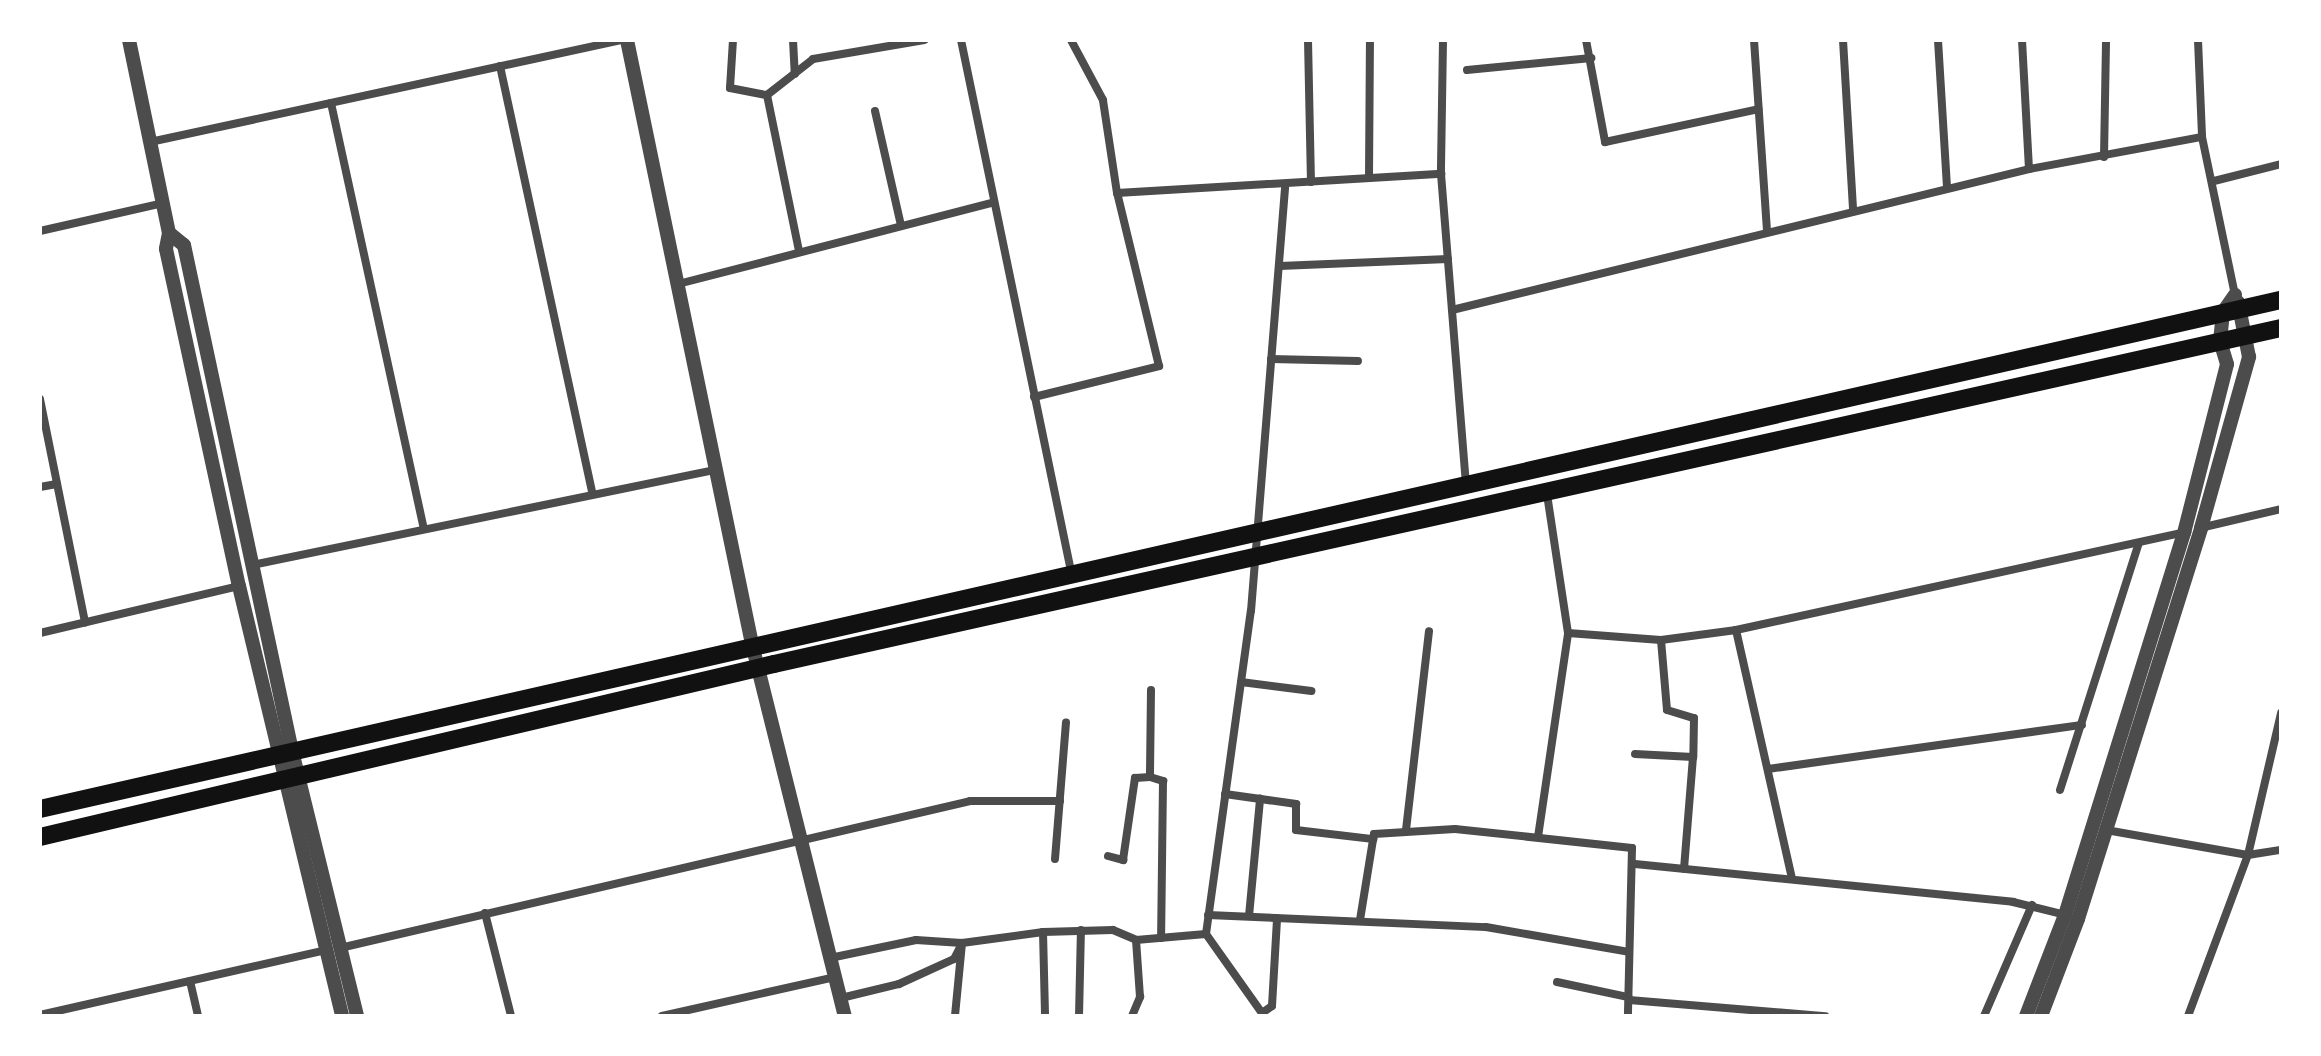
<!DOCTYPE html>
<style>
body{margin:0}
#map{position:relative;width:2321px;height:1056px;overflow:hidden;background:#fff;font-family:Montserrat,sans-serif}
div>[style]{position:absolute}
.minor>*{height:8px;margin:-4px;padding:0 4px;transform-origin:4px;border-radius:4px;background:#4c4c4c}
.tertiary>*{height:14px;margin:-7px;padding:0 7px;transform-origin:7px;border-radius:7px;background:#4c4c4c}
.primary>*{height:18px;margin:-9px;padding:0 9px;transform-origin:9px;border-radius:9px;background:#111}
span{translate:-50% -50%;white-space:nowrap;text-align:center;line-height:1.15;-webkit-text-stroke:8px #fff;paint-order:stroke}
.frame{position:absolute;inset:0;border:42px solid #fff;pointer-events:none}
</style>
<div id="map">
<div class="minor">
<i style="left:733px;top:40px;width:48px;rotate:93.6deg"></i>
<i style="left:730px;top:88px;width:38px;rotate:11deg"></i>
<i style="left:793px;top:40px;width:34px;rotate:87deg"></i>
<i style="left:961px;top:40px;width:542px;rotate:78.3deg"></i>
<i style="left:1308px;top:40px;width:142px;rotate:88.8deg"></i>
<i style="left:1443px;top:40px;width:134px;rotate:90.9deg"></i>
<i style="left:1441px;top:174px;width:313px;rotate:85.4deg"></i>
<i style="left:1586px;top:40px;width:104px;rotate:79.4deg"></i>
<i style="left:1605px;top:142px;width:157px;rotate:-12.1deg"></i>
<i style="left:1754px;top:40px;width:192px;rotate:86.1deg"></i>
<i style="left:1843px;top:40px;width:170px;rotate:86.6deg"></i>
<i style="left:1938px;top:40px;width:148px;rotate:86.5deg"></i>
<i style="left:2022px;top:40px;width:129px;rotate:86.9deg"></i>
<i style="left:2198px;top:40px;width:97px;rotate:87.6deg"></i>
<i style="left:2202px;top:137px;width:161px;rotate:78.2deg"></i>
<i style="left:500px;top:66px;width:437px;rotate:77.8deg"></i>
<i style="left:1467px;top:70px;width:125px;rotate:-5.5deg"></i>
<i style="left:331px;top:103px;width:435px;rotate:77.7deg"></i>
<i style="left:875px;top:111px;width:117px;rotate:77.2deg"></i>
<i style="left:150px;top:142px;width:482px;rotate:-12.2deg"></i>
<i style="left:2104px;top:157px;width:117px;rotate:-89deg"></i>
<i style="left:1369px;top:177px;width:137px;rotate:-89.6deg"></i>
<i style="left:2214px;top:181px;width:69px;rotate:-14.2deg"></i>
<i style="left:1117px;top:193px;width:325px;rotate:-3.4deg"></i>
<i style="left:40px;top:231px;width:126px;rotate:-12.8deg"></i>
<i style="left:799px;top:251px;width:159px;rotate:-101.6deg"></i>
<i style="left:767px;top:95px;width:58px;rotate:-38deg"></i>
<i style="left:813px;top:59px;width:113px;rotate:-9.7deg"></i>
<i style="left:1280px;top:266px;width:168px;rotate:-2.4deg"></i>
<i style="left:678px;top:284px;width:326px;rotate:-14.5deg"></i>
<i style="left:1452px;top:310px;width:594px;rotate:-13.73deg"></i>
<i style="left:2029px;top:169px;width:176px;rotate:-10.5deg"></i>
<i style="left:1271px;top:359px;width:87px;rotate:1.3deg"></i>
<i style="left:1034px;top:397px;width:129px;rotate:-13.9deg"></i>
<i style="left:1159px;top:366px;width:178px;rotate:-103.6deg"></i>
<i style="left:1117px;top:193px;width:94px;rotate:-98.6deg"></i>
<i style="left:1103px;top:100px;width:68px;rotate:-118.1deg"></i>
<i style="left:40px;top:399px;width:228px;rotate:78.6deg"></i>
<i style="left:40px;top:487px;width:17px;rotate:-10deg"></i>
<i style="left:2200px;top:528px;width:83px;rotate:-13.2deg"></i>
<i style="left:252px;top:565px;width:474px;rotate:-11.6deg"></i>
<i style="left:1736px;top:630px;width:255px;rotate:77.3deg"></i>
<i style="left:40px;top:633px;width:204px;rotate:-13.3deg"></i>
<i style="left:1568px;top:633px;width:93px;rotate:4.3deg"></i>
<i style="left:1661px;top:640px;width:76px;rotate:-7.6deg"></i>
<i style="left:1736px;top:630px;width:462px;rotate:-12.3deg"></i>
<i style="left:1661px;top:640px;width:70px;rotate:85.1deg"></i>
<i style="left:1667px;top:710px;width:28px;rotate:17deg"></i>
<i style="left:1694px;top:718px;width:39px;rotate:91deg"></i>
<i style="left:1241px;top:682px;width:71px;rotate:7.3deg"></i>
<i style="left:1151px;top:690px;width:87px;rotate:90.7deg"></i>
<i style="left:1150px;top:777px;width:14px;rotate:17deg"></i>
<i style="left:1163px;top:781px;width:157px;rotate:90.7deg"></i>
<i style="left:1635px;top:754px;width:58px;rotate:3deg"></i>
<i style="left:1693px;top:757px;width:112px;rotate:94.6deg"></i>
<i style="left:1768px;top:769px;width:317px;rotate:-8deg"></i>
<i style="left:2060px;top:790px;width:259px;rotate:-72.3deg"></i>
<i style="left:1225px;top:794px;width:72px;rotate:8deg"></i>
<i style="left:1296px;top:804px;width:26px;rotate:90deg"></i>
<i style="left:1296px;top:830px;width:78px;rotate:6.7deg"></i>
<i style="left:1406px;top:830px;width:200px;rotate:-83.4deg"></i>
<i style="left:2106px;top:830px;width:144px;rotate:10deg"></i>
<i style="left:2248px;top:855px;width:33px;rotate:-9deg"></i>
<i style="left:1538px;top:837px;width:206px;rotate:-81.6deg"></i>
<i style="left:1568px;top:633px;width:141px;rotate:-98.6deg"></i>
<i style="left:1108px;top:856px;width:16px;rotate:15deg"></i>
<i style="left:1123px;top:860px;width:83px;rotate:-81.7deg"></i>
<i style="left:1135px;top:778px;width:15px;rotate:-4deg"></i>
<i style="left:1055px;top:859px;width:137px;rotate:-85.4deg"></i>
<i style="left:1635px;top:864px;width:380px;rotate:5.7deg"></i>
<i style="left:2013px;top:902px;width:55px;rotate:13.8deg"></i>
<i style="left:485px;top:913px;width:106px;rotate:75.8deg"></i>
<i style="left:1208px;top:915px;width:278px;rotate:2.5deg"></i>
<i style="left:1486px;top:927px;width:145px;rotate:9.9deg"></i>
<i style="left:1249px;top:916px;width:118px;rotate:-84.6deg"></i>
<i style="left:1360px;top:920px;width:87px;rotate:-80.8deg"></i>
<i style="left:1374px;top:834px;width:81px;rotate:-3.5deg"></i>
<i style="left:1455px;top:829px;width:178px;rotate:6.1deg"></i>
<i style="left:1632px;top:848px;width:168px;rotate:91.4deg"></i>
<i style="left:1043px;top:932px;width:84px;rotate:88.6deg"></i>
<i style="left:1206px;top:934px;width:326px;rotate:-82.1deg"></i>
<i style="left:1251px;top:611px;width:425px;rotate:-85.4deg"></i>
<i style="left:340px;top:948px;width:647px;rotate:-13.13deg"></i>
<i style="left:970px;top:801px;width:90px"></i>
<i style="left:830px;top:958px;width:88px;rotate:-11.8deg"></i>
<i style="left:916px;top:940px;width:46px;rotate:3.7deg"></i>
<i style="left:962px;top:943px;width:73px;rotate:95.5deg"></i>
<i style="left:190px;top:981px;width:36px;rotate:77deg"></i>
<i style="left:1557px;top:982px;width:73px;rotate:11.9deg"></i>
<i style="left:841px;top:998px;width:60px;rotate:-13.6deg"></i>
<i style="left:899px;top:984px;width:60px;rotate:-24.4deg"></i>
<i style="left:954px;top:959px;width:18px;rotate:-63deg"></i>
<i style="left:962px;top:943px;width:82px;rotate:-7.7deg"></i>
<i style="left:1043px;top:932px;width:70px;rotate:-1.6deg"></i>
<i style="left:1113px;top:930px;width:25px;rotate:23deg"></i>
<i style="left:1136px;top:940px;width:70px;rotate:-4.9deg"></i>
<i style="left:1206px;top:934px;width:100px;rotate:54.7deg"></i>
<i style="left:1629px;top:1000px;width:197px;rotate:4.7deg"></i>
<i style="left:1262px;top:1013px;width:12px;rotate:-35deg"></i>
<i style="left:1272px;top:1006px;width:88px;rotate:-86.7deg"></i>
<i style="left:40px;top:1015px;width:293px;rotate:-12.8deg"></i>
<i style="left:662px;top:1016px;width:177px;rotate:-12.7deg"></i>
<i style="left:1079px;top:1016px;width:86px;rotate:-88.7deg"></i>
<i style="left:1132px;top:1016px;width:21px;rotate:-67deg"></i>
<i style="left:1140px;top:997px;width:57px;rotate:-94deg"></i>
<i style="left:1984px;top:1016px;width:121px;rotate:-66.6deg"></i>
<i style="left:2188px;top:1016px;width:172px;rotate:-69.6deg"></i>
<i style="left:2248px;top:855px;width:146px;rotate:-76.9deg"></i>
</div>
<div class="tertiary">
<i style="left:129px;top:40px;width:197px;rotate:78.3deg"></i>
<i style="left:169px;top:233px;width:16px;rotate:101deg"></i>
<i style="left:166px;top:249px;width:345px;rotate:77.8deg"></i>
<i style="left:239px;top:586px;width:442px;rotate:76.5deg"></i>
<i style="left:627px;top:40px;width:617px;rotate:78.31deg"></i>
<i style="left:752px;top:644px;width:383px;rotate:76deg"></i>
<i style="left:169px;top:233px;width:19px;rotate:39deg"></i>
<i style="left:184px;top:245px;width:517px;rotate:77.95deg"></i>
<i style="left:292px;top:751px;width:273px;rotate:76.2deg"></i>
<i style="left:2026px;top:1016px;width:108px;rotate:-68.9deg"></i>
<i style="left:2065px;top:915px;width:400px;rotate:-72.7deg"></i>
<i style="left:2184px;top:533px;width:174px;rotate:-75.7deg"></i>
<i style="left:2227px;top:364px;width:24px;rotate:-107deg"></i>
<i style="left:2220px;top:341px;width:29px;rotate:-84deg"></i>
<i style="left:2223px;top:312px;width:21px;rotate:-55deg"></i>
<i style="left:2041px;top:1016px;width:104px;rotate:-69.1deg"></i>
<i style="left:2078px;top:919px;width:410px;rotate:-72.5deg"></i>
<i style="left:2201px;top:528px;width:178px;rotate:-74.3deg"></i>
<i style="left:2249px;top:357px;width:56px;rotate:-101.3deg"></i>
</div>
<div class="primary">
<i style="left:40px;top:809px;width:2298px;rotate:-12.8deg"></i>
<i style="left:40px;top:837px;width:754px;rotate:-13.26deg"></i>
<i style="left:774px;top:664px;width:1544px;rotate:-12.57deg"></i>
</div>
<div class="frame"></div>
</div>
